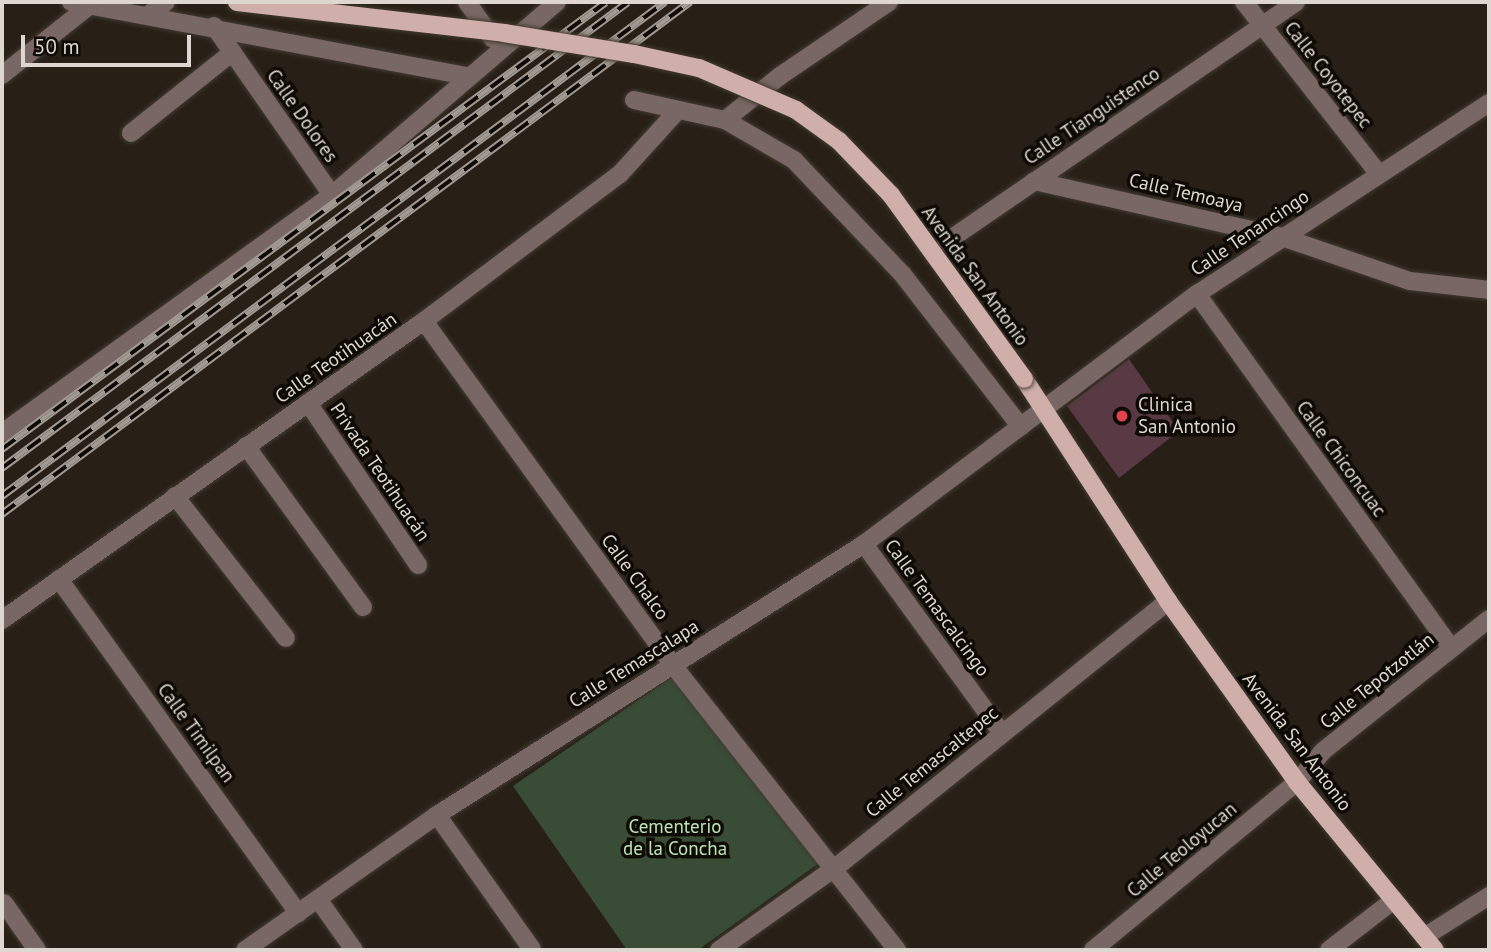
<!DOCTYPE html>
<meta charset="utf-8">
<style>
body{margin:0}
#map{position:relative;width:1491px;height:952px;overflow:hidden;background:#282016;font-family:"PT Sans",sans-serif}
div>[style]{position:absolute}
.green>*{inset:0;background:#394d36}
.building>*{inset:0;background:#593a44}
.roads{filter:drop-shadow(0 0 2px #413a30) drop-shadow(0 0 2px #413a30)}
.minor>*{height:18px;margin:-9px;padding:0 9px;transform-origin:9px;border-radius:9px;background:#786765}
.major>*{height:18px;margin:-9px;padding:0 9px;transform-origin:9px;border-radius:9px;background:#d0aeaa}
.rail>*{height:8px;margin-top:-4px;transform-origin:0;background:repeating-linear-gradient(90deg,#0e0a06 0 16px,#a19a92 0 32px);box-sizing:border-box;border-block:2px solid #a19a92}
.bridges{filter:drop-shadow(0 0 2px #413a30) drop-shadow(0 0 2px #413a30)}
.major-bridge>*{height:18px;margin:-9px;padding:0 9px;transform-origin:9px;border-radius:9px;background:#d0aeaa}
.dots>*{width:19px;height:19px;translate:-50% -50%;box-sizing:border-box;border:4px solid #0e0a06;border-radius:50%}
span{translate:-50% -50%;white-space:nowrap;text-align:center;line-height:1.15;-webkit-text-stroke:7px #0e0a06;paint-order:stroke}
.street-label{font-size:19px;color:#ddd7d0}
.poi-label{font-size:19px;color:#ddd7d0}
.left{translate:0 -50%;text-align:left}
.park-label{font-size:19px;color:#bce5b6}
.frame{position:absolute;inset:0;border:4px solid #ddd7d0;pointer-events:none}
.scale{position:absolute;left:21px;top:35px;width:170px;height:32px;box-sizing:border-box;border:4px solid #ddd7d0;border-top:0;padding-left:9px;font-size:21px;line-height:24px;white-space:nowrap;color:#ddd7d0;-webkit-text-stroke:5px #0e0a06;paint-order:stroke}
</style>
<div id="map">
<div class="green">
<i style="clip-path:polygon(678px 673px,822px 861px,698px 950px,627px 950px,513px 786px)"></i>
</div>
<div class="building">
<i style="clip-path:polygon(1129px 359px,1179px 431px,1119px 478px,1067px 406px)"></i>
</div>
<div class="roads">
<div class="minor">
<i style="left:71px;top:2px;width:401px;rotate:10.6deg"></i>
<i style="left:467px;top:2px;width:45px;rotate:54.9deg"></i>
<i style="left:1244px;top:2px;width:219px;rotate:51.9deg"></i>
<i style="left:148px;top:15px;width:22px;rotate:-36deg"></i>
<i style="left:214px;top:26px;width:206px;rotate:55.1deg"></i>
<i style="left:2px;top:75px;width:111px;rotate:-38.4deg"></i>
<i style="left:634px;top:100px;width:93px;rotate:12.4deg"></i>
<i style="left:725px;top:120px;width:80px;rotate:30.1deg"></i>
<i style="left:794px;top:160px;width:158px;rotate:46.5deg"></i>
<i style="left:903px;top:275px;width:192px;rotate:52.2deg"></i>
<i style="left:725px;top:120px;width:70px;rotate:-38.7deg"></i>
<i style="left:780px;top:76px;width:132px;rotate:-34.2deg"></i>
<i style="left:131px;top:133px;width:130px;rotate:-38.5deg"></i>
<i style="left:1034px;top:181px;width:254px;rotate:12.7deg"></i>
<i style="left:1282px;top:237px;width:135px;rotate:19deg"></i>
<i style="left:1410px;top:281px;width:80px;rotate:6.5deg"></i>
<i style="left:946px;top:242px;width:424px;rotate:-34.4deg"></i>
<i style="left:1197px;top:294px;width:436px;rotate:54.3deg"></i>
<i style="left:424px;top:321px;width:423px;rotate:54.1deg"></i>
<i style="left:672px;top:664px;width:364px;rotate:51.8deg"></i>
<i style="left:308px;top:403px;width:196px;rotate:55.8deg"></i>
<i style="left:2px;top:433px;width:407px;rotate:-35.8deg"></i>
<i style="left:332px;top:195px;width:296px;rotate:-40.6deg"></i>
<i style="left:246px;top:446px;width:199px;rotate:54deg"></i>
<i style="left:175px;top:496px;width:180px;rotate:52deg"></i>
<i style="left:864px;top:544px;width:233px;rotate:53.9deg"></i>
<i style="left:59px;top:579px;width:411px;rotate:54.4deg"></i>
<i style="left:2px;top:620px;width:517px;rotate:-35.32deg"></i>
<i style="left:424px;top:321px;width:245px;rotate:-36.9deg"></i>
<i style="left:620px;top:174px;width:86px;rotate:-47.8deg"></i>
<i style="left:437px;top:815px;width:164px;rotate:54.7deg"></i>
<i style="left:318px;top:899px;width:62px;rotate:54.8deg"></i>
<i style="left:4px;top:903px;width:57px;rotate:54.9deg"></i>
<i style="left:1424px;top:937px;width:77px;rotate:-32.2deg"></i>
<i style="left:245px;top:950px;width:235px;rotate:-35.1deg"></i>
<i style="left:437px;top:815px;width:506px;rotate:-32.4deg"></i>
<i style="left:864px;top:544px;width:416px;rotate:-36.9deg"></i>
<i style="left:1197px;top:294px;width:349px;rotate:-33.2deg"></i>
<i style="left:719px;top:950px;width:142px;rotate:-35.3deg"></i>
<i style="left:835px;top:868px;width:427px;rotate:-38.7deg"></i>
<i style="left:1093px;top:950px;width:264px;rotate:-39.5deg"></i>
<i style="left:1297px;top:782px;width:40px;rotate:-50deg"></i>
<i style="left:1323px;top:751px;width:212px;rotate:-38.5deg"></i>
<i style="left:1329px;top:950px;width:82px;rotate:-37.6deg"></i>
</div>
<div class="major">
<i style="left:1024px;top:379px;width:265px;rotate:57deg"></i>
<i style="left:1168px;top:601px;width:222px;rotate:54.5deg"></i>
<i style="left:1297px;top:782px;width:217px;rotate:50.6deg"></i>
</div>
</div>
<div class="rail">
<i style="left:2px;top:449px;width:751px;rotate:-36.5deg"></i>
<i style="left:2px;top:468px;width:780px;rotate:-36.66deg"></i>
<i style="left:2px;top:496px;width:827px;rotate:-36.69deg"></i>
<i style="left:2px;top:514px;width:858px;rotate:-36.66deg"></i>
</div>
<div class="bridges">
<div class="major-bridge">
<i style="left:237px;top:2px;width:269px;rotate:6.6deg"></i>
<i style="left:504px;top:33px;width:132px;rotate:9.2deg"></i>
<i style="left:634px;top:54px;width:66px;rotate:12.2deg"></i>
<i style="left:699px;top:68px;width:106px;rotate:23.4deg"></i>
<i style="left:796px;top:110px;width:53px;rotate:35.8deg"></i>
<i style="left:839px;top:141px;width:75px;rotate:46.1deg"></i>
<i style="left:891px;top:195px;width:227px;rotate:54.1deg"></i>
</div>
</div>
<div class="dots">
<i style="left:1122px;top:416px;background:#e0444e"></i>
</div>
<div class="street-label">
<span style="left:1328px;top:75px;rotate:52deg">Calle Coyotepec</span>
<span style="left:302px;top:116px;rotate:55deg">Calle Dolores</span>
<span style="left:1092px;top:116px;rotate:-34deg">Calle Tianguistenco</span>
<span style="left:1186px;top:193px;rotate:13deg">Calle Temoaya</span>
<span style="left:1250px;top:233px;rotate:-34deg">Calle Tenancingo</span>
<span style="left:975px;top:276px;rotate:54deg">Avenida San Antonio</span>
<span style="left:336px;top:358px;rotate:-35deg">Calle Teotihuacán</span>
<span style="left:1341px;top:459px;rotate:54deg">Calle Chiconcuac</span>
<span style="left:380px;top:472px;rotate:56deg">Privada Teotihuacán</span>
<span style="left:635px;top:577px;rotate:54deg">Calle Chalco</span>
<span style="left:937px;top:608px;rotate:54deg">Calle Temascalcingo</span>
<span style="left:634px;top:664px;rotate:-32deg">Calle Temascalapa</span>
<span style="left:1377px;top:681px;rotate:-39deg">Calle Tepotzotlán</span>
<span style="left:196px;top:733px;rotate:54deg">Calle Timilpan</span>
<span style="left:1297px;top:742px;rotate:53deg">Avenida San Antonio</span>
<span style="left:932px;top:762px;rotate:-39deg">Calle Temascaltepec</span>
<span style="left:1182px;top:850px;rotate:-40deg">Calle Teoloyucan</span>
</div>
<div class="poi-label">
<span class="left" style="left:1138px;top:416px">Clinica<br>San Antonio</span>
</div>
<div class="park-label">
<span style="left:675px;top:838px">Cementerio<br>de la Concha</span>
</div>
<div class="frame"></div>
<div class="scale">50 m</div>
</div>
